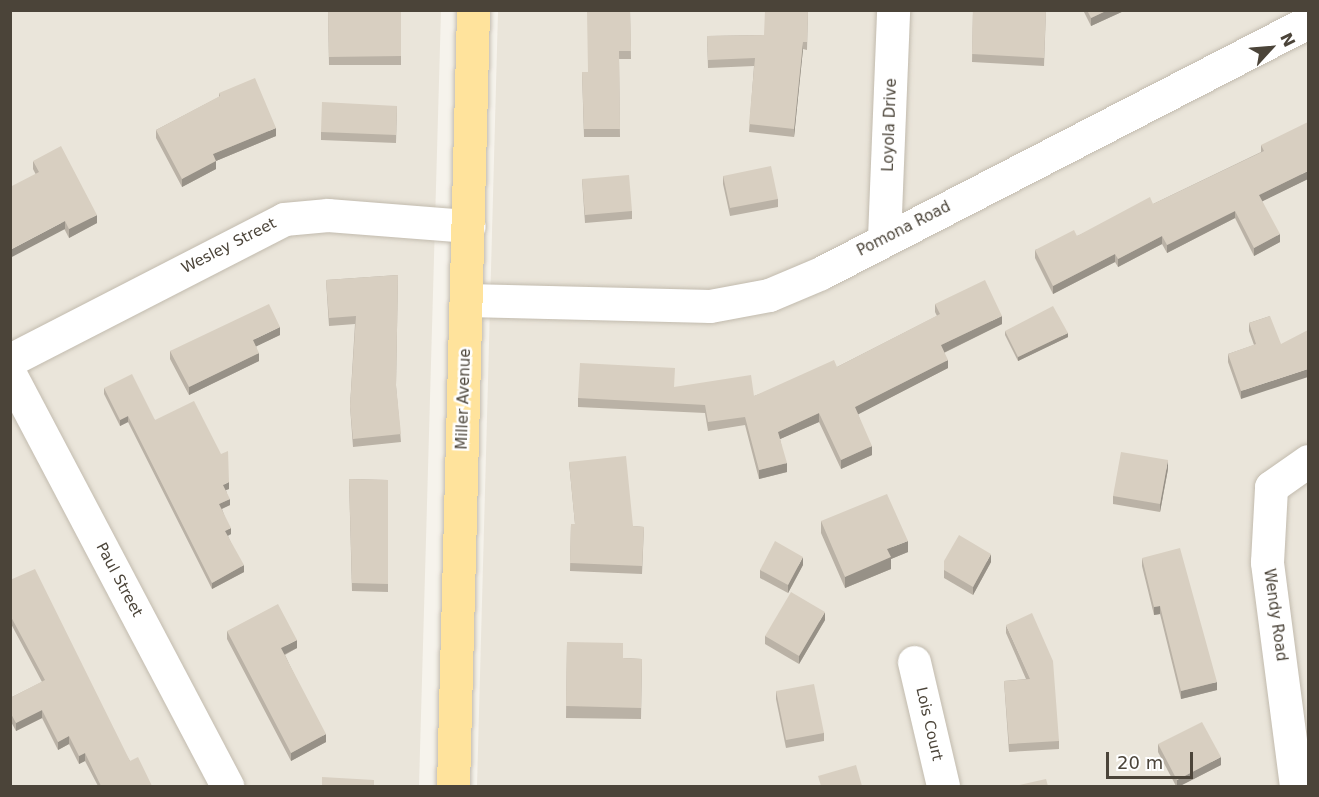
<!DOCTYPE html>
<style>
body{margin:0}
#map{position:relative;width:1319px;height:797px;overflow:hidden;background:#f6f3ec;font-family:"DejaVu Sans",sans-serif}
div>[style]{position:absolute}
.residential>*{inset:0;background:#eae5da}
.roads{filter:drop-shadow(0 0 2px #c2bbae) drop-shadow(0 0 2px #c2bbae)}
.minor>*{height:33px;margin:-16.5px;padding:0 16.5px;transform-origin:16.5px;border-radius:16.5px;background:#fff}
.major>*{height:33px;margin:-16.5px;padding:0 16.5px;transform-origin:16.5px;border-radius:16.5px;background:#ffe39c}
.wall>*{inset:0;background:#bab2a6}
.shaded-wall>*{inset:0;background:#979187}
.building>*{inset:0;background:#d8cfc1}
span{translate:-50% -50%;white-space:nowrap;text-align:center;line-height:1.15;-webkit-text-stroke:5px #fff;paint-order:stroke}
.street-label{font-size:15px;color:#4b4439}
.frame{position:absolute;inset:0;border:12px solid #4b4439;pointer-events:none}
.north{position:absolute;left:1241px;top:18px;width:60px;height:60px;-webkit-text-stroke:4px #fff;paint-order:stroke;rotate:64deg;font-size:16px;font-weight:700;line-height:24px;text-align:center;color:#4b4439}
.north::after{content:'';display:block;margin:auto;width:21px;height:27px;background:#4b4439;clip-path:polygon(50% 0,100% 100%,50% 72%,0 100%)}
.scale{position:absolute;left:1106px;top:752px;width:87px;height:27px;box-sizing:border-box;border:3px solid #4b4439;border-top:0;padding-left:8px;font-size:18px;line-height:21px;white-space:nowrap;color:#4b4439;-webkit-text-stroke:4px #fff;paint-order:stroke}
</style>
<div id="map">
<div class="residential">
<i style="clip-path:polygon(10px 11px,441px 11px,419px 786px,11px 786px)"></i>
<i style="clip-path:polygon(498px 11px,1308px 11px,1308px 786px,477px 786px)"></i>
</div>
<div class="roads">
<div class="minor">
<i style="left:884px;top:238px;width:228px;rotate:-87.7deg"></i>
<i style="left:467px;top:300px;width:243px;rotate:1.4deg"></i>
<i style="left:710px;top:306px;width:60px;rotate:-10.6deg"></i>
<i style="left:769px;top:295px;width:56px;rotate:-22.9deg"></i>
<i style="left:821px;top:273px;width:548px;rotate:-27.27deg"></i>
<i style="left:10px;top:360px;width:308px;rotate:-27.2deg"></i>
<i style="left:284px;top:219px;width:44px;rotate:-5.2deg"></i>
<i style="left:328px;top:215px;width:141px;rotate:4.5deg"></i>
<i style="left:10px;top:374px;width:466px;rotate:62.2deg"></i>
<i style="left:914px;top:662px;width:127px;rotate:76.8deg"></i>
<i style="left:1296px;top:786px;width:226px;rotate:-97.4deg"></i>
<i style="left:1267px;top:562px;width:75px;rotate:-86.9deg"></i>
<i style="left:1271px;top:487px;width:45px;rotate:-35.1deg"></i>
</div>
<div class="major">
<i style="left:453px;top:786px;width:776px;rotate:-88.52deg"></i>
</div>
</div>
<div class="wall">
<i style="clip-path:polygon(328px 10px,401px 10px,401px 65px,329px 65px)"></i>
<i style="clip-path:polygon(630px 10px,631px 59px,619px 59px,620px 137px,584px 137px,582px 72px,588px 72px)"></i>
<i style="clip-path:polygon(808px 10px,807px 50px,803px 49px,794px 137px,749px 132px,754px 66px,708px 68px,707px 36px,764px 35px)"></i>
<i style="clip-path:polygon(973px 10px,1046px 10px,1044px 66px,972px 62px)"></i>
<i style="clip-path:polygon(1083px 10px,1126px 10px,1091px 26px)"></i>
<i style="clip-path:polygon(219px 93px,276px 136px,216px 161px,216px 169px,182px 187px,156px 138px,156px 130px,219px 97px)"></i>
<i style="clip-path:polygon(397px 106px,396px 143px,321px 140px,321px 132px)"></i>
<i style="clip-path:polygon(1261px 145px,1308px 179px,1262px 201px,1280px 242px,1254px 256px,1235px 218px,1167px 253px,1162px 244px,1118px 267px,1115px 262px,1053px 294px,1035px 258px,1035px 250px,1077px 236px,1153px 204px,1261px 152px)"></i>
<i style="clip-path:polygon(33px 161px,97px 223px,69px 238px,33px 169px)"></i>
<i style="clip-path:polygon(723px 176px,778px 199px,778px 207px,730px 216px,723px 184px)"></i>
<i style="clip-path:polygon(582px 179px,632px 211px,632px 219px,585px 223px)"></i>
<i style="clip-path:polygon(398px 275px,396px 386px,401px 442px,353px 447px,350px 406px,355px 324px,329px 326px,326px 280px)"></i>
<i style="clip-path:polygon(935px 304px,1002px 324px,944px 353px,948px 368px,858px 414px,872px 455px,841px 469px,819px 422px,780px 439px,787px 472px,759px 479px,745px 425px,708px 431px,705px 413px,578px 407px,578px 398px,754px 396px,837px 367px,937px 316px,935px 312px)"></i>
<i style="clip-path:polygon(1270px 316px,1241px 399px,1228px 362px,1228px 354px,1254px 345px,1249px 331px,1249px 323px)"></i>
<i style="clip-path:polygon(1005px 331px,1068px 337px,1018px 361px,1005px 335px)"></i>
<i style="clip-path:polygon(280px 335px,256px 346px,259px 361px,189px 395px,170px 359px,170px 351px)"></i>
<i style="clip-path:polygon(104px 388px,155px 420px,229px 489px,226px 490px,230px 505px,222px 509px,231px 534px,228px 536px,244px 572px,212px 589px,128px 422px,120px 426px,104px 394px)"></i>
<i style="clip-path:polygon(569px 462px,633px 526px,644px 527px,642px 574px,570px 571px,571px 524px,575px 524px)"></i>
<i style="clip-path:polygon(1168px 469px,1160px 512px,1113px 504px,1113px 496px)"></i>
<i style="clip-path:polygon(349px 479px,388px 480px,388px 592px,352px 591px)"></i>
<i style="clip-path:polygon(821px 521px,908px 552px,891px 559px,891px 569px,845px 588px,821px 533px)"></i>
<i style="clip-path:polygon(1142px 558px,1217px 690px,1181px 699px,1160px 614px,1154px 615px,1142px 566px)"></i>
<i style="clip-path:polygon(944px 561px,991px 562px,973px 595px,944px 578px)"></i>
<i style="clip-path:polygon(803px 565px,788px 593px,760px 578px,760px 570px)"></i>
<i style="clip-path:polygon(10px 580px,130px 761px,152px 786px,98px 786px,85px 761px,79px 764px,69px 744px,58px 750px,42px 718px,16px 731px,10px 720px,10px 698px,42px 682px,10px 622px)"></i>
<i style="clip-path:polygon(825px 620px,799px 664px,765px 644px,765px 636px)"></i>
<i style="clip-path:polygon(1006px 625px,1059px 741px,1059px 749px,1009px 752px,1004px 681px,1026px 679px,1006px 633px)"></i>
<i style="clip-path:polygon(227px 631px,297px 648px,285px 655px,326px 742px,291px 761px,227px 639px)"></i>
<i style="clip-path:polygon(567px 642px,623px 658px,642px 659px,641px 719px,566px 718px)"></i>
<i style="clip-path:polygon(776px 691px,824px 733px,824px 741px,786px 748px,776px 699px)"></i>
<i style="clip-path:polygon(1158px 744px,1221px 765px,1180px 786px,1176px 786px,1158px 752px)"></i>
</div>
<div class="shaded-wall">
<i style="clip-path:polygon(1108px 10px,1126px 10px,1091px 26px,1091px 18px)"></i>
<i style="clip-path:polygon(803px 42px,803px 49px,794px 137px,794px 129px)"></i>
<i style="clip-path:polygon(276px 128px,276px 136px,216px 161px,216px 169px,182px 187px,182px 179px,213px 154px)"></i>
<i style="clip-path:polygon(1308px 171px,1308px 179px,1259px 203px,1259px 195px)"></i>
<i style="clip-path:polygon(1235px 211px,1235px 218px,1167px 253px,1167px 245px)"></i>
<i style="clip-path:polygon(97px 215px,97px 223px,69px 238px,69px 229px)"></i>
<i style="clip-path:polygon(65px 221px,65px 229px,10px 258px,10px 250px)"></i>
<i style="clip-path:polygon(1280px 234px,1280px 242px,1254px 256px,1254px 248px)"></i>
<i style="clip-path:polygon(1162px 236px,1162px 244px,1118px 267px,1118px 259px)"></i>
<i style="clip-path:polygon(1115px 254px,1115px 262px,1053px 294px,1053px 286px)"></i>
<i style="clip-path:polygon(1002px 316px,1002px 324px,941px 354px,941px 345px)"></i>
<i style="clip-path:polygon(280px 327px,280px 335px,253px 348px,253px 340px)"></i>
<i style="clip-path:polygon(1068px 333px,1068px 337px,1018px 361px,1018px 357px)"></i>
<i style="clip-path:polygon(259px 353px,259px 361px,189px 395px,189px 387px)"></i>
<i style="clip-path:polygon(948px 360px,948px 368px,855px 416px,855px 407px)"></i>
<i style="clip-path:polygon(1308px 369px,1308px 377px,1241px 399px,1241px 391px)"></i>
<i style="clip-path:polygon(819px 413px,819px 422px,778px 440px,778px 432px)"></i>
<i style="clip-path:polygon(128px 416px,128px 422px,120px 426px,120px 420px)"></i>
<i style="clip-path:polygon(872px 446px,872px 455px,841px 469px,841px 460px)"></i>
<i style="clip-path:polygon(1168px 460px,1168px 469px,1160px 512px,1160px 504px)"></i>
<i style="clip-path:polygon(787px 463px,787px 472px,759px 479px,759px 470px)"></i>
<i style="clip-path:polygon(229px 482px,229px 489px,223px 491px,223px 485px)"></i>
<i style="clip-path:polygon(230px 499px,230px 505px,219px 510px,219px 504px)"></i>
<i style="clip-path:polygon(231px 528px,231px 534px,225px 537px,225px 531px)"></i>
<i style="clip-path:polygon(908px 541px,908px 552px,891px 559px,891px 569px,845px 588px,845px 577px,887px 549px)"></i>
<i style="clip-path:polygon(991px 554px,991px 562px,973px 595px,973px 587px)"></i>
<i style="clip-path:polygon(803px 557px,803px 565px,788px 593px,788px 585px)"></i>
<i style="clip-path:polygon(244px 565px,244px 572px,212px 589px,212px 583px)"></i>
<i style="clip-path:polygon(1160px 606px,1160px 614px,1154px 615px,1154px 607px)"></i>
<i style="clip-path:polygon(825px 612px,825px 620px,799px 664px,799px 656px)"></i>
<i style="clip-path:polygon(297px 640px,297px 648px,281px 656px,281px 648px)"></i>
<i style="clip-path:polygon(1217px 682px,1217px 690px,1181px 699px,1181px 691px)"></i>
<i style="clip-path:polygon(42px 710px,42px 718px,16px 731px,16px 723px)"></i>
<i style="clip-path:polygon(326px 734px,326px 742px,291px 761px,291px 753px)"></i>
<i style="clip-path:polygon(69px 736px,69px 744px,58px 750px,58px 742px)"></i>
<i style="clip-path:polygon(85px 753px,85px 761px,79px 764px,79px 756px)"></i>
<i style="clip-path:polygon(1221px 757px,1221px 765px,1180px 786px,1177px 786px,1177px 780px)"></i>
</div>
<div class="building">
<i style="clip-path:polygon(328px 10px,401px 10px,401px 56px,329px 57px)"></i>
<i style="clip-path:polygon(587px 10px,630px 10px,631px 51px,619px 51px,620px 129px,584px 129px,582px 72px,588px 72px)"></i>
<i style="clip-path:polygon(765px 10px,808px 10px,807px 42px,803px 42px,794px 129px,749px 124px,755px 58px,708px 60px,707px 36px,764px 35px)"></i>
<i style="clip-path:polygon(973px 10px,1046px 10px,1044px 58px,972px 54px)"></i>
<i style="clip-path:polygon(1087px 10px,1108px 10px,1091px 18px)"></i>
<i style="clip-path:polygon(255px 78px,276px 128px,213px 154px,216px 161px,182px 179px,156px 130px,220px 96px,219px 93px)"></i>
<i style="clip-path:polygon(322px 102px,397px 106px,396px 135px,321px 132px)"></i>
<i style="clip-path:polygon(1308px 122px,1308px 171px,1259px 195px,1280px 234px,1254px 248px,1235px 211px,1167px 245px,1162px 236px,1118px 259px,1115px 254px,1053px 286px,1035px 250px,1074px 230px,1077px 236px,1150px 197px,1153px 204px,1264px 151px,1261px 145px)"></i>
<i style="clip-path:polygon(61px 146px,97px 215px,69px 229px,65px 221px,10px 250px,10px 187px,39px 172px,33px 161px)"></i>
<i style="clip-path:polygon(771px 166px,778px 199px,730px 208px,723px 176px)"></i>
<i style="clip-path:polygon(629px 175px,632px 211px,585px 215px,582px 179px)"></i>
<i style="clip-path:polygon(398px 275px,396px 385px,401px 434px,353px 439px,350px 406px,356px 316px,329px 318px,326px 280px)"></i>
<i style="clip-path:polygon(985px 280px,1002px 316px,941px 345px,948px 360px,855px 407px,872px 446px,841px 460px,819px 413px,778px 432px,787px 463px,759px 470px,745px 417px,708px 422px,705px 405px,578px 398px,580px 363px,675px 368px,674px 387px,751px 375px,754px 396px,834px 360px,837px 367px,940px 314px,935px 304px)"></i>
<i style="clip-path:polygon(269px 304px,280px 327px,253px 340px,259px 353px,189px 387px,170px 351px)"></i>
<i style="clip-path:polygon(1053px 306px,1068px 333px,1018px 357px,1005px 331px)"></i>
<i style="clip-path:polygon(1270px 316px,1281px 344px,1308px 330px,1308px 369px,1241px 391px,1228px 354px,1256px 344px,1249px 323px)"></i>
<i style="clip-path:polygon(132px 374px,155px 420px,194px 401px,221px 454px,228px 451px,229px 482px,223px 485px,230px 499px,219px 504px,231px 528px,225px 531px,244px 565px,212px 583px,128px 416px,120px 420px,104px 388px)"></i>
<i style="clip-path:polygon(1121px 452px,1168px 460px,1160px 504px,1113px 496px)"></i>
<i style="clip-path:polygon(626px 456px,633px 526px,644px 527px,642px 566px,570px 563px,571px 524px,575px 524px,569px 462px)"></i>
<i style="clip-path:polygon(349px 479px,388px 480px,388px 584px,352px 583px)"></i>
<i style="clip-path:polygon(887px 494px,908px 541px,887px 549px,891px 557px,845px 577px,821px 521px)"></i>
<i style="clip-path:polygon(959px 535px,991px 554px,973px 587px,944px 570px,944px 561px)"></i>
<i style="clip-path:polygon(775px 541px,803px 557px,788px 585px,760px 570px)"></i>
<i style="clip-path:polygon(1180px 548px,1217px 682px,1181px 691px,1160px 606px,1154px 607px,1142px 558px)"></i>
<i style="clip-path:polygon(35px 569px,130px 761px,138px 757px,152px 786px,101px 786px,85px 753px,79px 756px,69px 736px,58px 742px,42px 710px,16px 723px,10px 712px,10px 698px,45px 680px,10px 615px,10px 580px)"></i>
<i style="clip-path:polygon(791px 592px,825px 612px,799px 656px,765px 636px)"></i>
<i style="clip-path:polygon(278px 604px,297px 640px,281px 648px,326px 734px,291px 753px,227px 631px)"></i>
<i style="clip-path:polygon(1032px 613px,1053px 661px,1059px 741px,1009px 744px,1004px 681px,1030px 679px,1006px 625px)"></i>
<i style="clip-path:polygon(567px 642px,623px 643px,623px 658px,642px 659px,641px 708px,566px 706px)"></i>
<i style="clip-path:polygon(814px 684px,824px 733px,786px 740px,776px 691px)"></i>
<i style="clip-path:polygon(1202px 722px,1221px 757px,1177px 780px,1158px 744px)"></i>
<i style="clip-path:polygon(856px 765px,862px 786px,821px 786px,818px 776px)"></i>
<i style="clip-path:polygon(322px 777px,374px 780px,374px 786px,322px 786px)"></i>
<i style="clip-path:polygon(1046px 779px,1048px 786px,1015px 786px)"></i>
</div>
<div class="street-label">
<span style="left:890px;top:125px;rotate:-88deg">Loyola Drive</span>
<span style="left:904px;top:229px;rotate:-27deg">Pomona Road</span>
<span style="left:229px;top:246px;rotate:-27deg">Wesley Street</span>
<span style="left:464px;top:399px;rotate:-88deg">Miller Avenue</span>
<span style="left:119px;top:580px;rotate:62deg">Paul Street</span>
<span style="left:1275px;top:615px;rotate:82deg">Wendy Road</span>
<span style="left:929px;top:724px;rotate:77deg">Lois Court</span>
</div>
<div class="frame"></div>
<div class="north">N</div>
<div class="scale">20 m</div>
</div>
